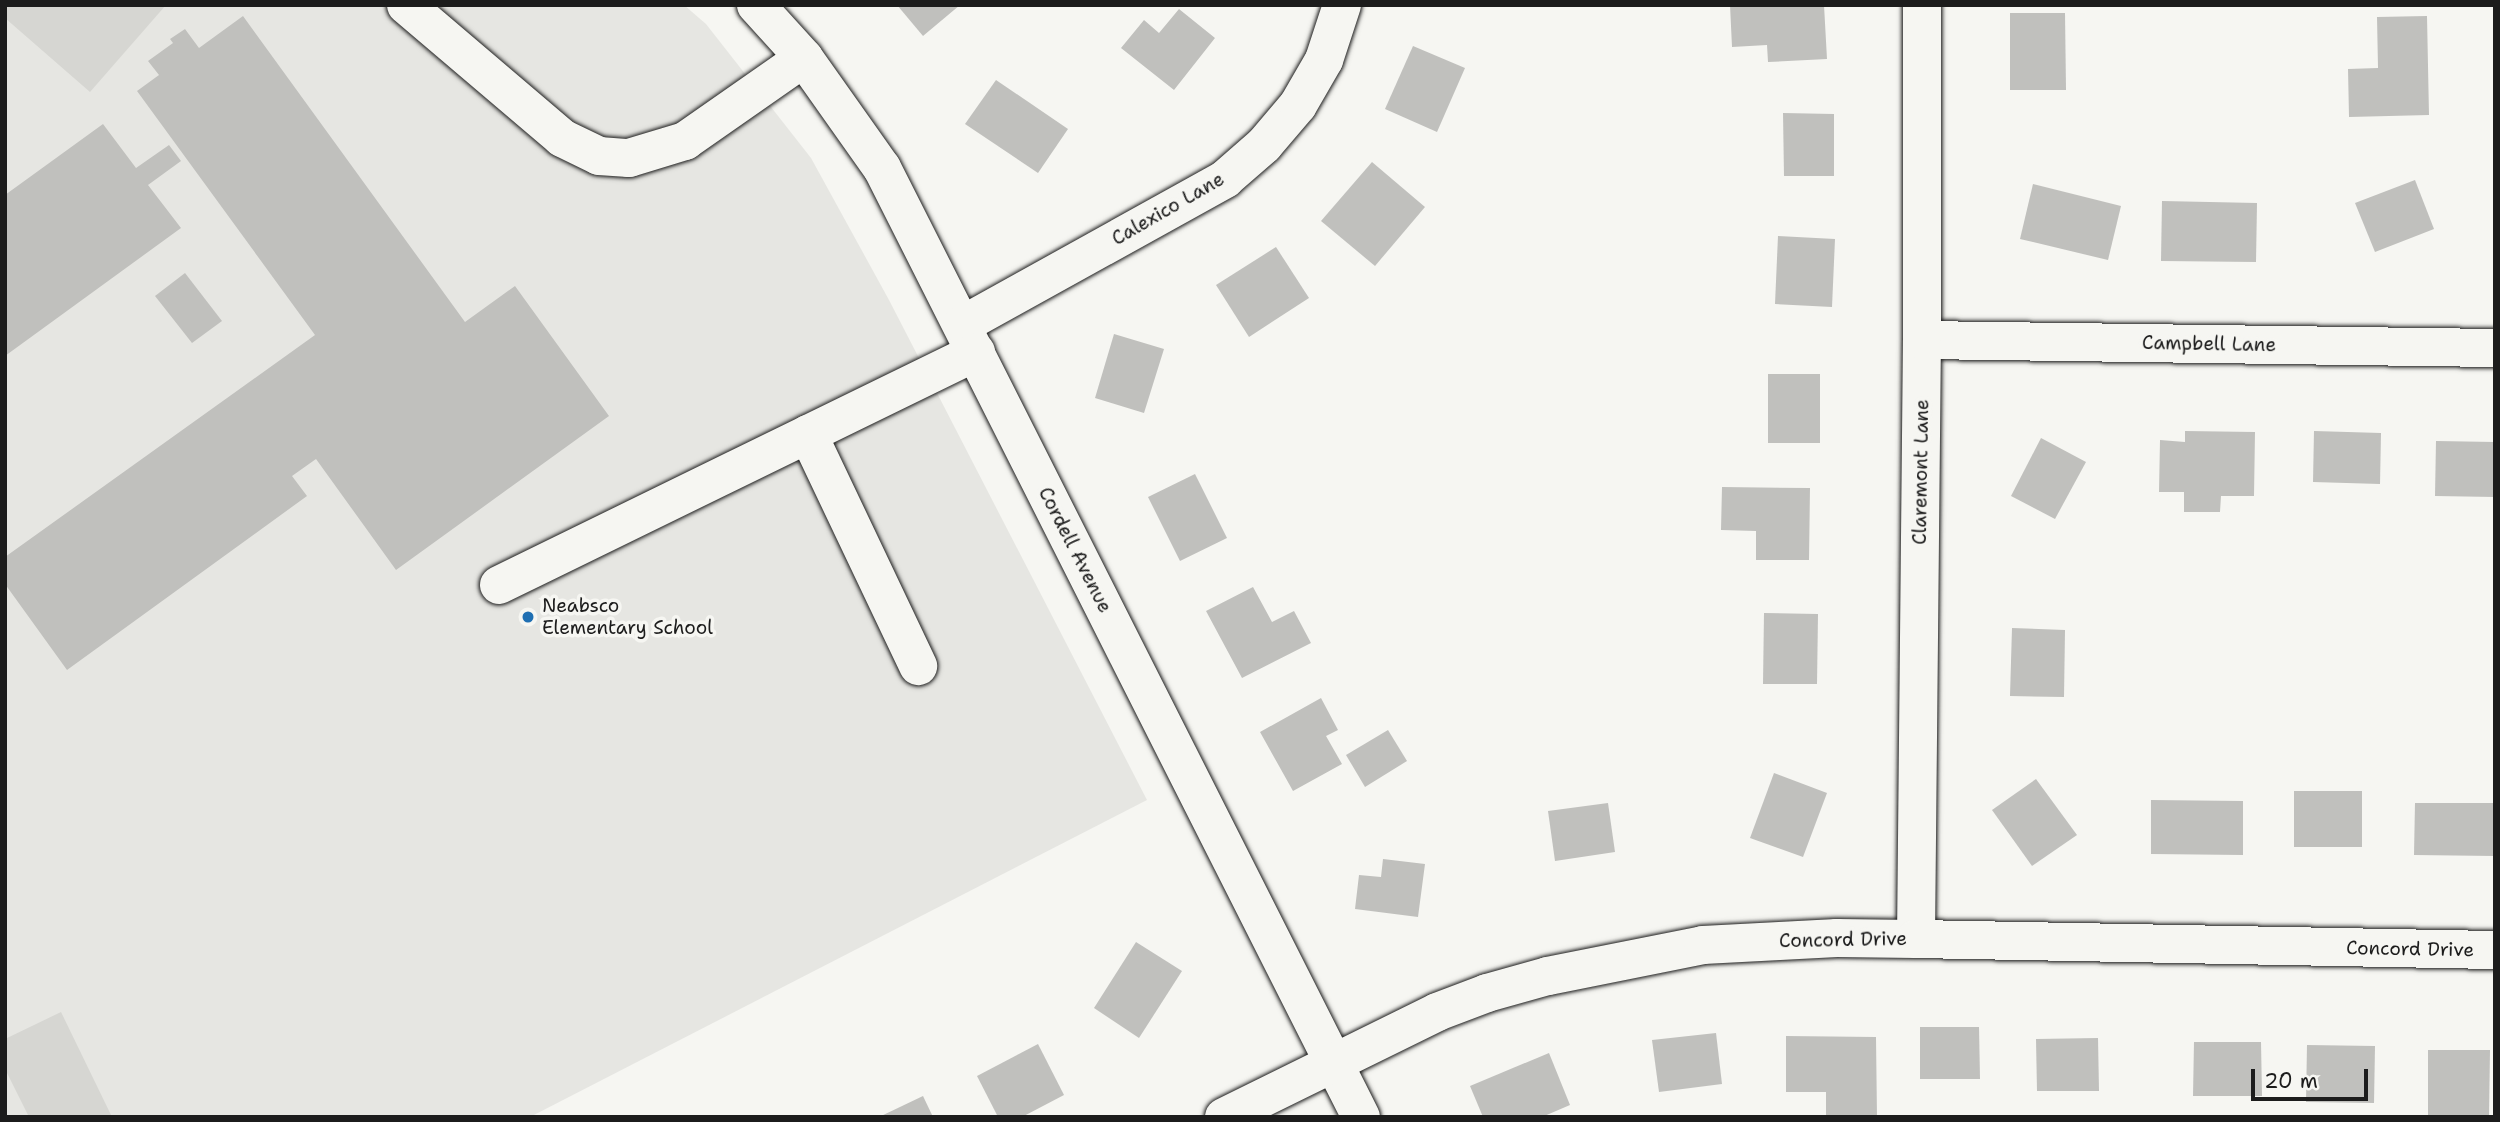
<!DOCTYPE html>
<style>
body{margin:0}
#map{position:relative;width:2500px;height:1122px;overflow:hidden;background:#f6f6f2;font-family:"Shantell Sans",sans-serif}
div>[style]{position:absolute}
.built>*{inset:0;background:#e6e6e2}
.green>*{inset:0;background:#d6d6d2}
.building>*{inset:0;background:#c0c0bd}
.roads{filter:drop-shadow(0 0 2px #1c1c1c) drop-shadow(0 0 2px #1c1c1c)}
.minor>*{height:38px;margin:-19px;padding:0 19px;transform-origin:19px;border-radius:19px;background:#f6f6f2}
.dots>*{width:19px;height:19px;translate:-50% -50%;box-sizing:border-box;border:4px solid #f6f6f2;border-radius:50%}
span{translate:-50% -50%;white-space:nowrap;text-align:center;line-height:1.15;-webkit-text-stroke:7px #f6f6f2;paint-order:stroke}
.street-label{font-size:19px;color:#1c1c1c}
.poi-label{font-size:19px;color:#1c1c1c}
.left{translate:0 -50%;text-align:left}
.frame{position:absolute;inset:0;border:7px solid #1c1c1c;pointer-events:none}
.scale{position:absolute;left:2251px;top:1069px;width:117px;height:32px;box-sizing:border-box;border:4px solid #1c1c1c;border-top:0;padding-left:9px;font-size:21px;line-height:24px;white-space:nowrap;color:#1c1c1c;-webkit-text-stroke:5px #f6f6f2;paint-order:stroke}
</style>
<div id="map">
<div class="built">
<i style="clip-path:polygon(5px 5px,684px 5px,706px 24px,811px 158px,889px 300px,1147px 800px,530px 1117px,5px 1117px)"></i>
</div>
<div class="green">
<i style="clip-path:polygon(5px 5px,166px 5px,90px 92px,5px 18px)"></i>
<i style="clip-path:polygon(61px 1012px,112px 1117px,29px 1117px,5px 1069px,5px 1039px)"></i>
</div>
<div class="building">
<i style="clip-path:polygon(897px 5px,960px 5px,923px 36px)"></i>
<i style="clip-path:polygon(1730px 5px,1824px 5px,1827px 59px,1768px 62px,1767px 45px,1732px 47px)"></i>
<i style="clip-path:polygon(1179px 9px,1215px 38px,1174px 90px,1121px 48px,1144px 20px,1159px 33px)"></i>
<i style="clip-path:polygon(2010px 13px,2065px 13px,2066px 90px,2010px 90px)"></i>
<i style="clip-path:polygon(243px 16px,465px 322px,515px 286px,609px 416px,396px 570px,316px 459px,292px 476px,307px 496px,67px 670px,5px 584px,5px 557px,315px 335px,137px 91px,159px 75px,148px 61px,173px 43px,170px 39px,185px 29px,199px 48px)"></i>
<i style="clip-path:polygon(2427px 16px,2429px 115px,2349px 117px,2348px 69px,2378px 68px,2377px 17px)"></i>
<i style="clip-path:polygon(1413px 46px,1465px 68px,1437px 132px,1385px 109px)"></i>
<i style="clip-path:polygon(996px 80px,1068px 129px,1038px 173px,965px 124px)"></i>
<i style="clip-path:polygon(1783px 113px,1834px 114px,1834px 176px,1784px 176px)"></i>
<i style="clip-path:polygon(103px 124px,136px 168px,169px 145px,181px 161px,148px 185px,181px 228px,5px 356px,5px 195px)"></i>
<i style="clip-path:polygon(1372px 162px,1425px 207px,1375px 266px,1321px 221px)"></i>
<i style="clip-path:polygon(2415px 180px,2434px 229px,2375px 252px,2355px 203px)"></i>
<i style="clip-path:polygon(2033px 184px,2121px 206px,2108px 260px,2020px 239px)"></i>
<i style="clip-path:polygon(2162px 201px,2257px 203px,2256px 262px,2161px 261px)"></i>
<i style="clip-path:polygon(1778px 236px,1835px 239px,1832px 307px,1775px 304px)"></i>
<i style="clip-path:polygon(1276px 247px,1309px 298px,1249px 337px,1216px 285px)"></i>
<i style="clip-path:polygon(185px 273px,222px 321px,192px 343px,155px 296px)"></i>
<i style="clip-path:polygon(1114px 334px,1164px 349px,1144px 413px,1095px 398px)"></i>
<i style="clip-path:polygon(1768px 374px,1820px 374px,1820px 443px,1768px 443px)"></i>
<i style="clip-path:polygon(2185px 431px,2255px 432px,2254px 496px,2221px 496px,2220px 512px,2184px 512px,2184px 492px,2159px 492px,2160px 440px,2185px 442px)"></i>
<i style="clip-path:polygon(2314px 431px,2381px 433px,2380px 484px,2313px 482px)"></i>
<i style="clip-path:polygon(2041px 438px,2086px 462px,2055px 519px,2011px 496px)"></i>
<i style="clip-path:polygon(2436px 441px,2495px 442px,2495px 497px,2435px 496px)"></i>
<i style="clip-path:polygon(1195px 474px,1227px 538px,1180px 561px,1148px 497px)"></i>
<i style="clip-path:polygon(1722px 487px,1810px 488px,1809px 560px,1756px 560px,1756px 531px,1721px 530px)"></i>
<i style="clip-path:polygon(1253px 587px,1272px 622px,1294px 611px,1311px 643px,1242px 678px,1206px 611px)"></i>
<i style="clip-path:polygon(1764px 613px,1818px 614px,1817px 684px,1763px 684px)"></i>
<i style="clip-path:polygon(2012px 628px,2065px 630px,2064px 697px,2010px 696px)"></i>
<i style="clip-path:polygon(1321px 698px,1338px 730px,1326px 736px,1342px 764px,1293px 791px,1260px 732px)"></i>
<i style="clip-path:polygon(1388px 730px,1407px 761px,1365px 787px,1346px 755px)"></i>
<i style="clip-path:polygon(1774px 773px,1827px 793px,1803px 857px,1750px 838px)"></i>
<i style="clip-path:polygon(2036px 779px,2077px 835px,2032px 866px,1992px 810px)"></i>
<i style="clip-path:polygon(2294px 791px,2362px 791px,2362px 847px,2294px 847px)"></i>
<i style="clip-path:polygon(2151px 800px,2243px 801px,2243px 855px,2151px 854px)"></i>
<i style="clip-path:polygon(1608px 803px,1615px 852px,1555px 861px,1548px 811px)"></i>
<i style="clip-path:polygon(2415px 803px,2495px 803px,2495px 856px,2414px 855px)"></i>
<i style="clip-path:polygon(1383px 859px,1425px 864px,1418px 917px,1355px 909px,1359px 875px,1381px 877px)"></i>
<i style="clip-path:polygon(1136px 942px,1182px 971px,1139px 1038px,1094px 1008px)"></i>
<i style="clip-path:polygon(1920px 1027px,1979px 1027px,1980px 1079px,1920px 1079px)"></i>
<i style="clip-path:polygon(1716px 1033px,1722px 1084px,1659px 1092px,1652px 1040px)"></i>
<i style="clip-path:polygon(1786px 1036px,1876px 1037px,1877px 1117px,1826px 1117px,1826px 1092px,1786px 1092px)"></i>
<i style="clip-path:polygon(2098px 1038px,2099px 1091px,2037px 1091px,2036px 1039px)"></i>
<i style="clip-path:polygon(2194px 1042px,2261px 1042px,2262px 1096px,2193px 1096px)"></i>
<i style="clip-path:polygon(1038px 1044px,1064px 1095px,1022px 1117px,998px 1117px,977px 1076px)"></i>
<i style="clip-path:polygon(2307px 1045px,2375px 1046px,2374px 1103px,2306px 1102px)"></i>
<i style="clip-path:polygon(2428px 1050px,2490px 1050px,2489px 1117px,2428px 1117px)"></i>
<i style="clip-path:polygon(1549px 1053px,1570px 1105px,1542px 1117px,1483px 1117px,1470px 1086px)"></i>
<i style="clip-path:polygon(923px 1096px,933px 1117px,879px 1117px)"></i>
</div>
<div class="roads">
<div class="minor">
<i style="left:406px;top:5px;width:205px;rotate:40.4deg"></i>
<i style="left:562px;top:138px;width:41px;rotate:25.9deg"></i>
<i style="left:599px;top:156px;width:30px;rotate:4deg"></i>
<i style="left:629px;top:158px;width:59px;rotate:-16.9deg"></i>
<i style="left:685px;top:141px;width:145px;rotate:-34.9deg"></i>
<i style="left:756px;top:5px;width:72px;rotate:47.8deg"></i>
<i style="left:804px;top:58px;width:135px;rotate:54.7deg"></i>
<i style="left:882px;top:168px;width:1063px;rotate:63.22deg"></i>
<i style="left:962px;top:325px;width:301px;rotate:-29deg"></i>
<i style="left:1225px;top:179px;width:52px;rotate:-41.1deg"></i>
<i style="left:1264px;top:145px;width:52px;rotate:-49.6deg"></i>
<i style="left:1298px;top:105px;width:52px;rotate:-60deg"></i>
<i style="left:1324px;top:60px;width:58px;rotate:-71.9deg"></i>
<i style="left:1922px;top:340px;width:573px;rotate:0.8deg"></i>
<i style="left:808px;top:434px;width:257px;rotate:64.6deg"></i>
<i style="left:499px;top:585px;width:531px;rotate:-26.03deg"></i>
<i style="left:1916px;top:939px;width:599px;rotate:-89.43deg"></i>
<i style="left:1922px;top:340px;width:335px;rotate:-90deg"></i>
<i style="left:1224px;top:1117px;width:237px;rotate:-26.2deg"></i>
<i style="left:1437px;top:1012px;width:53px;rotate:-20.8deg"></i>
<i style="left:1487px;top:993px;width:63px;rotate:-15.6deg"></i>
<i style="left:1548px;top:976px;width:158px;rotate:-11.3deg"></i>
<i style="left:1703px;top:945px;width:134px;rotate:-3deg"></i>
<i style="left:1837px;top:938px;width:79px;rotate:0.7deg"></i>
<i style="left:1916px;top:939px;width:579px;rotate:1.09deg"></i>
</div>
</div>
<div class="dots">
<i style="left:528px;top:617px;background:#1f6fb2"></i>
</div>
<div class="street-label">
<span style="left:1168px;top:209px;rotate:-30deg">Calexico Lane</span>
<span style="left:2209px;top:344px;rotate:1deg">Campbell Lane</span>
<span style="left:1921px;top:472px;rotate:-89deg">Claremont Lane</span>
<span style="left:1075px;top:550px;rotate:63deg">Cordell Avenue</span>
<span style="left:1843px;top:940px;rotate:-1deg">Concord Drive</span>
<span style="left:2410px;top:949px;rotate:1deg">Concord Drive</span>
</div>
<div class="poi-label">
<span class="left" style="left:542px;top:617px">Neabsco<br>Elementary School</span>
</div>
<div class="frame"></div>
<div class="scale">20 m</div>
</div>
